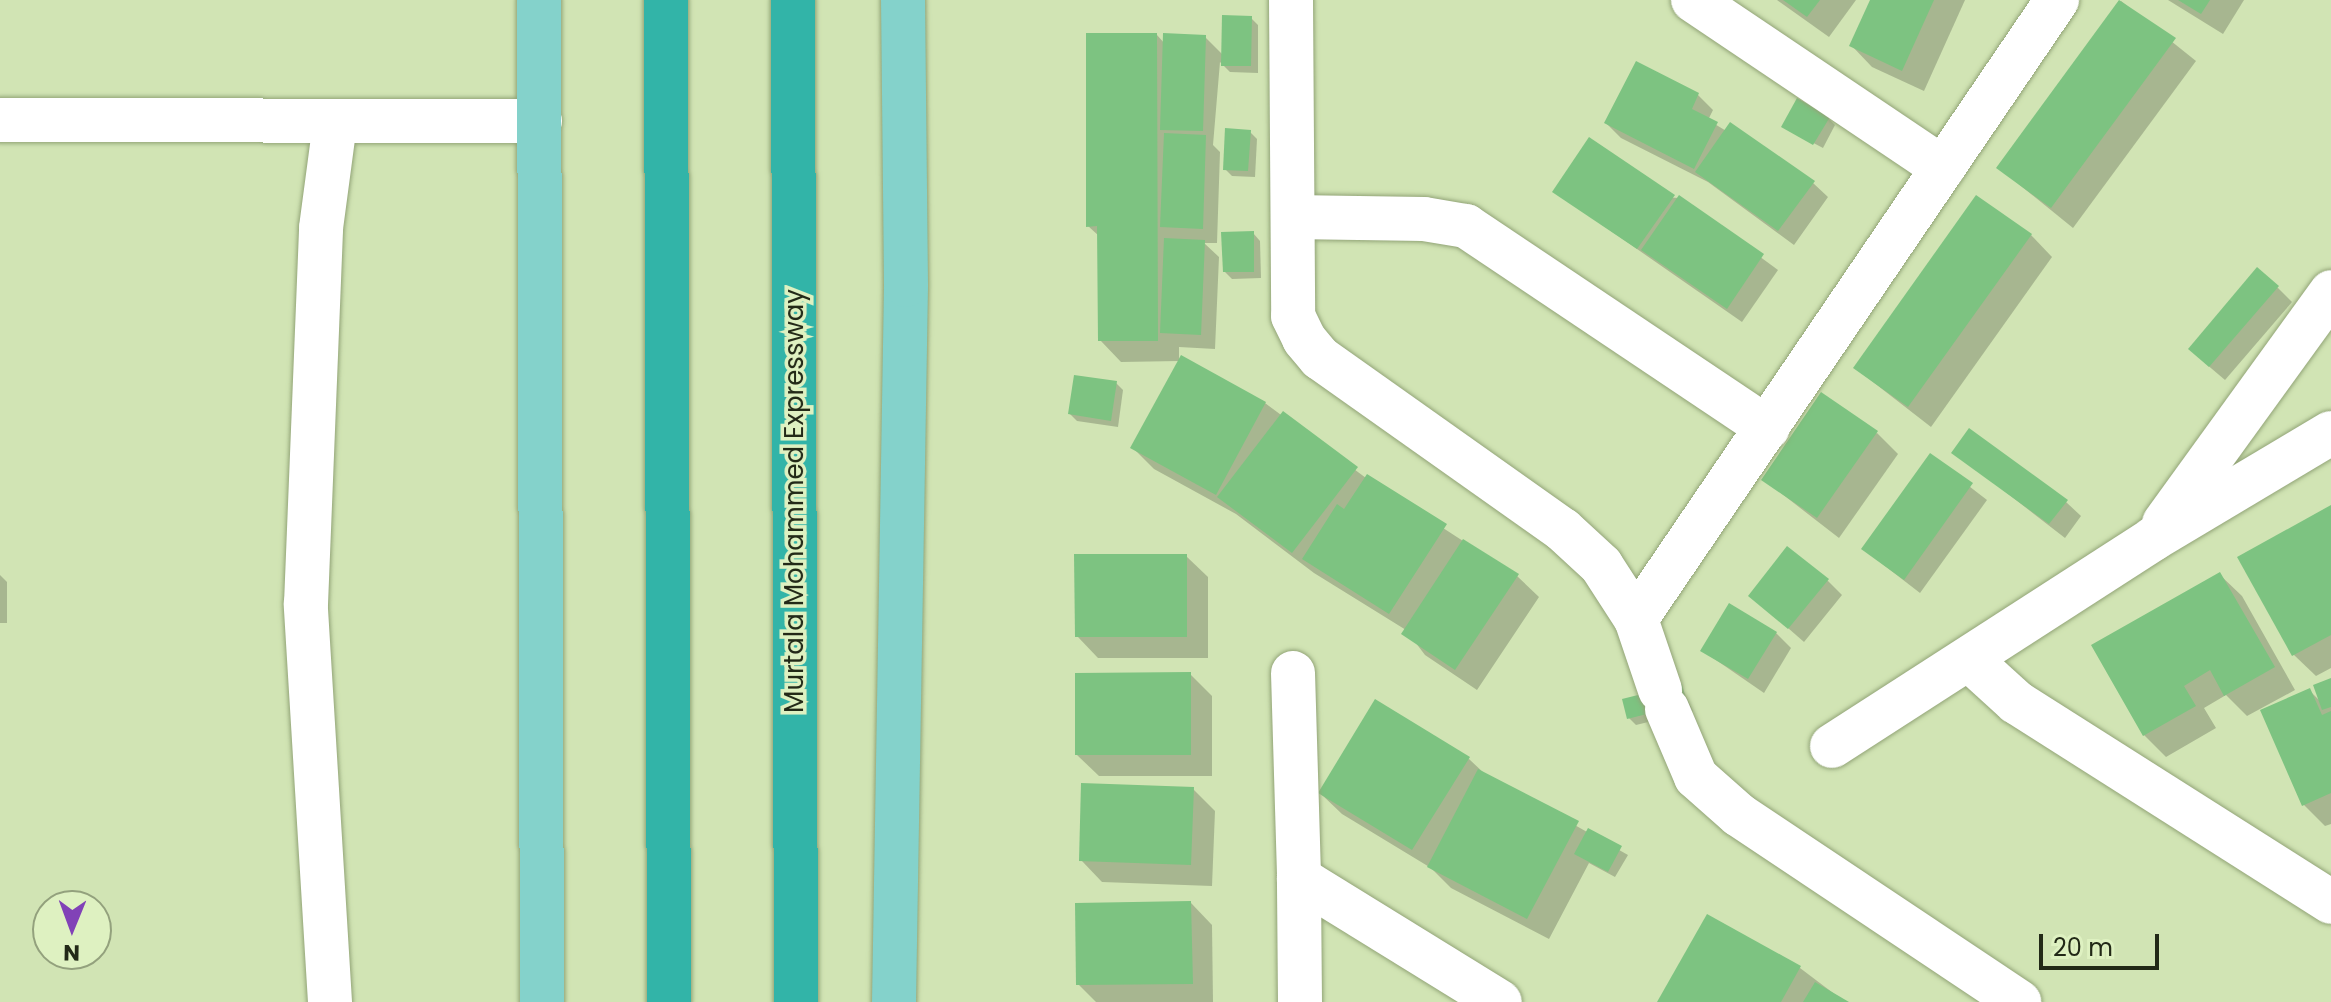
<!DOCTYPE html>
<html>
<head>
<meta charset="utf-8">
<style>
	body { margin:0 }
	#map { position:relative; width:2331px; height:1002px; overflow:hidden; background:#d1e4b4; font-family:Poppins,sans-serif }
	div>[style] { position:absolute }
	.shadow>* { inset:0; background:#0003 }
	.building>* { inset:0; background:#7dc381 }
	.roads { filter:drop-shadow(0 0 2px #92a477) drop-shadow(0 0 2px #92a477) }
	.minor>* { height:44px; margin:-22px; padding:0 22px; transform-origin:22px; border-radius:22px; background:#fff }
	.major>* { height:44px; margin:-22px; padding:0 22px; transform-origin:22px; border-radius:22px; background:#84d2cb }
	.highway>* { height:44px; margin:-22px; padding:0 22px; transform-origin:22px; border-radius:22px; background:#32b4a8 }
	span { translate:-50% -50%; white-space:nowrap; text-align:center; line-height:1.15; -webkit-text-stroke:7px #def1c1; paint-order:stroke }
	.street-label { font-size:26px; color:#222917 }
	.north { position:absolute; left:32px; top:890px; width:80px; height:80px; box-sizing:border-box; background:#def1c1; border:2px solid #93a17d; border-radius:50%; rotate:181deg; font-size:22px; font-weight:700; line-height:32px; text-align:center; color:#222917 }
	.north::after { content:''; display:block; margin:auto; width:28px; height:36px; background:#8142b7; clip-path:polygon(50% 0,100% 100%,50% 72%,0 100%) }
	.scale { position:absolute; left:2039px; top:934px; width:120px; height:36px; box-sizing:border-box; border:4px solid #222917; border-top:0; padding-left:10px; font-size:24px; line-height:28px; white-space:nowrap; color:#222917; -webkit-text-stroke:6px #def1c1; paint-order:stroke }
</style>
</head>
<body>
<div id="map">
	<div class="shadow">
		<div style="clip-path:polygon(1777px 0,1856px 0,1829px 37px)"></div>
		<div style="clip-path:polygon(1872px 0,1965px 0,1924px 91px,1872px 67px,1851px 45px)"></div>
		<div style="clip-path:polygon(2168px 0,2244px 0,2223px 34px)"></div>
		<div style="clip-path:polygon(2121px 1px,2196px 61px,2073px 228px,1999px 168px)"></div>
		<div style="clip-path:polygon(1251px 18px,1258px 25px,1258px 73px,1230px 72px,1220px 62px,1213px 145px,1220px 152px,1217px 243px,1204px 243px,1219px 257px,1215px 349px,1179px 347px,1179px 361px,1121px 362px,1100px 340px,1099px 236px,1088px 226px,1157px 35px,1165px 44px,1205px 37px,1223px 55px)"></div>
		<div style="clip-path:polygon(1637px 64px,1698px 95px,1713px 110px,1708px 120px,1813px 183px,1828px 197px,1794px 245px,1708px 182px,1621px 138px,1606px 123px)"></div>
		<div style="clip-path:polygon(1828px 118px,1835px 125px,1823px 148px,1783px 127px)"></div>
		<div style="clip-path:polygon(1250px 132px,1257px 139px,1255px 177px,1232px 176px,1225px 169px)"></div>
		<div style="clip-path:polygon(1555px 192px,1680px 198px,1778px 270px,1742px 322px)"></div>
		<div style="clip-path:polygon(1253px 233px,1260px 241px,1261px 278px,1232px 279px,1225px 272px)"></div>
		<div style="clip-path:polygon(2031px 235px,2052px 257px,1931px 427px,1855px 368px)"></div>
		<div style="clip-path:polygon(2277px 287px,2292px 302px,2225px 380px,2205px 363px)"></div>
		<div style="clip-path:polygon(1116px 383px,1123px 390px,1118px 427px,1077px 421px,1070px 414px)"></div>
		<div style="clip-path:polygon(1265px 403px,1366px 478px,1517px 576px,1539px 597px,1477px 690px,1425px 655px,1406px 630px,1314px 573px,1236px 514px,1154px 469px,1133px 448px)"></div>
		<div style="clip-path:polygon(1877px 433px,1898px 454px,1839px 538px,1764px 480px)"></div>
		<div style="clip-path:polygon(1954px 452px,2066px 502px,2081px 516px,2065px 538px)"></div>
		<div style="clip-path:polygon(1930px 456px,1987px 500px,1920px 593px,1863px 549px)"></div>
		<div style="clip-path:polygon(2331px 507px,2331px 668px,2316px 676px,2294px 655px)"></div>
		<div style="clip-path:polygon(1186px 556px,1208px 577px,1208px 658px,1098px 658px,1077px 636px)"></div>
		<div style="clip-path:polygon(0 575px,7px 582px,7px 623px,0 623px)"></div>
		<div style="clip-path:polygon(2220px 575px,2242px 596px,2295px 690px,2247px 716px,2226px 695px,2204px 708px,2216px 728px,2166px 757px,2144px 735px,2093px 646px)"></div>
		<div style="clip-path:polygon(1827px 580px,1842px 595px,1804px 642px,1750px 595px)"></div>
		<div style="clip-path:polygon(1776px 633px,1791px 648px,1764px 693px,1703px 651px)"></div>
		<div style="clip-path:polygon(1190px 674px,1212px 696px,1212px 776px,1099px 776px,1077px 755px)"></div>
		<div style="clip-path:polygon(2331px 680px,2331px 824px,2325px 826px,2304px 805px,2309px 690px,2322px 703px)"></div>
		<div style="clip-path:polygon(1681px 686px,1693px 711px,1636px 725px,1629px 718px)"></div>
		<div style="clip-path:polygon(1469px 759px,1486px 775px,1628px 855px,1615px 877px,1589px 863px,1549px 939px,1451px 888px,1431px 868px,1342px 814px,1320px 793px)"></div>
		<div style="clip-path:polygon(1193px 789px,1215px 811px,1212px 886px,1102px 882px,1081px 860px)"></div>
		<div style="clip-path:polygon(1191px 903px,1212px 925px,1213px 1002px,1096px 1002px,1078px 984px)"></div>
		<div style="clip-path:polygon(1800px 968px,1845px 1002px,1659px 1002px)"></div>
	</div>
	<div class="building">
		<div style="clip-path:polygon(1783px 0,1820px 0,1807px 17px)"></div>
		<div style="clip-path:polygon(1870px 0,1934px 0,1902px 71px,1849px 46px)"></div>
		<div style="clip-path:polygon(2119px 0,2176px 38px,2051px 208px,1996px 168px)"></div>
		<div style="clip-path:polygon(2178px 0,2210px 0,2201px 14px)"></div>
		<div style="clip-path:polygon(1222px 15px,1252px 16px,1251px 66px,1221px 66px)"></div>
		<div style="clip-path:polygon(1086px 33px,1157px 33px,1158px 341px,1098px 341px,1097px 226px,1086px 227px)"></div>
		<div style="clip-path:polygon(1163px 33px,1206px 35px,1203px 131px,1160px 130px)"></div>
		<div style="clip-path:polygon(1636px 61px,1699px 93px,1692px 109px,1718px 122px,1694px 169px,1604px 123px)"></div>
		<div style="clip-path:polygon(1797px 98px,1830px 117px,1813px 145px,1781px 127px)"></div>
		<div style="clip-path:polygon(1730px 122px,1815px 181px,1778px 231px,1695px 172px)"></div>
		<div style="clip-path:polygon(1225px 128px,1251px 130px,1248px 171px,1223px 170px)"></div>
		<div style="clip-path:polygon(1164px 133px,1206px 135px,1203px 229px,1160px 227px)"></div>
		<div style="clip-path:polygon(1589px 137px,1675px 195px,1637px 249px,1552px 192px)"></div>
		<div style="clip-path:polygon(1679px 195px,1764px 254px,1727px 309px,1641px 250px)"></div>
		<div style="clip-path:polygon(1976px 195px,2032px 234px,1908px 407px,1853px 368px)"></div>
		<div style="clip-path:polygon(1254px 231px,1254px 272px,1223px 272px,1221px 232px)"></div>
		<div style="clip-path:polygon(1164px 238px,1205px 240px,1201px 335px,1160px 333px)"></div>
		<div style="clip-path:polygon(2257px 267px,2279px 286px,2209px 367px,2188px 349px)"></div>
		<div style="clip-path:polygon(1181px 355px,1266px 402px,1216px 495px,1130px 448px)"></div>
		<div style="clip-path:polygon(1074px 375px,1117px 381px,1111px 421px,1068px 414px)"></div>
		<div style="clip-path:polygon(1821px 392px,1878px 431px,1817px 518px,1761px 480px)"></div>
		<div style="clip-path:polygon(1283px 411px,1358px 467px,1292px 553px,1217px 497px)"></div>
		<div style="clip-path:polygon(1969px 428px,2068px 500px,2049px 524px,1951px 453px)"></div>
		<div style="clip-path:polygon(1930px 453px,1973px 483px,1904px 580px,1861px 549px)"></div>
		<div style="clip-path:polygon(1367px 474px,1447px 524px,1389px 614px,1302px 559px,1337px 504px,1344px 509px)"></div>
		<div style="clip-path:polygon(2331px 505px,2331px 635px,2292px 656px,2237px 557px)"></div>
		<div style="clip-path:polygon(1463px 539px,1519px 574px,1455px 670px,1401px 634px)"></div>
		<div style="clip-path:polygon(1787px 546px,1829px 579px,1788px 629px,1748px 596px)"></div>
		<div style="clip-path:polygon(1074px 554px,1187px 554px,1187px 637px,1075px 637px)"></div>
		<div style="clip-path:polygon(2220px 572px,2275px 667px,2224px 696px,2210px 670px,2184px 686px,2196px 706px,2143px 736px,2091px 645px)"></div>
		<div style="clip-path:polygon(1729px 603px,1777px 632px,1748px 679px,1700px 651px)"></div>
		<div style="clip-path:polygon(1191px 672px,1191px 755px,1075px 755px,1075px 673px)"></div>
		<div style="clip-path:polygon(2331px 678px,2331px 707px,2322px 710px,2313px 685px)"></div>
		<div style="clip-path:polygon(1682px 684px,1687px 704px,1627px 719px,1622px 699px)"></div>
		<div style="clip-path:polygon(2310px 688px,2322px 715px,2331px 711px,2331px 793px,2302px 806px,2260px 710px)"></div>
		<div style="clip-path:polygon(1375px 699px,1470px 757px,1412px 850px,1318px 793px)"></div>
		<div style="clip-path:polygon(1478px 769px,1579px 821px,1527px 919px,1427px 867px)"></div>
		<div style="clip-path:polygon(1081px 783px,1194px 787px,1191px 865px,1079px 861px)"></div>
		<div style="clip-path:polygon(1588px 828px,1622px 846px,1608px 872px,1574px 854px)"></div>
		<div style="clip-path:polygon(1191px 901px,1193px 984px,1076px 985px,1075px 903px)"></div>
		<div style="clip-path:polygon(1707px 914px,1801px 966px,1781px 1002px,1657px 1002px)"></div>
		<div style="clip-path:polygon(1815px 982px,1849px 1002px,1803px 1002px)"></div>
	</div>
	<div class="roads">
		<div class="minor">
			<div style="left:1291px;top:0;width:316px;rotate:89.6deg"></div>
			<div style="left:1293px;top:316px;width:25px;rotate:64deg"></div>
			<div style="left:1304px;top:339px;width:25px;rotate:50deg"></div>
			<div style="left:1320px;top:358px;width:298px;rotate:35.3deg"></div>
			<div style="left:1563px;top:530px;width:52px;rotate:42.6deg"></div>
			<div style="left:1601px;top:565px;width:64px;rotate:57.1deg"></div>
			<div style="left:1636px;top:619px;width:75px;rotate:71.3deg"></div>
			<div style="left:1693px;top:0;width:301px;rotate:33.9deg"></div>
			<div style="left:0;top:120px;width:540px;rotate:0.11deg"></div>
			<div style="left:1293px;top:217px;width:131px;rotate:0.9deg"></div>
			<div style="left:1424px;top:219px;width:43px;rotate:9.5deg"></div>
			<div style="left:1466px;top:226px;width:363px;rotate:33.8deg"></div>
			<div style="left:2164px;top:523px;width:285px;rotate:-54.1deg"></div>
			<div style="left:1636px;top:619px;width:749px;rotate:-55.78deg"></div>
			<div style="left:1971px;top:661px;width:61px;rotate:42.3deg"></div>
			<div style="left:2016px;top:702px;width:373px;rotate:32.4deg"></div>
			<div style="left:1293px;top:673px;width:205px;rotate:88.3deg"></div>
			<div style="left:1667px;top:709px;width:74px;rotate:66.9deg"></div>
			<div style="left:1696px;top:777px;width:57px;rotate:41.5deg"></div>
			<div style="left:1739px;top:815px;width:337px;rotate:33.7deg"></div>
			<div style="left:1832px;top:746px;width:382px;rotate:-32.8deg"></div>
			<div style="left:2153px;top:539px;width:207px;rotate:-30.8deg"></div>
			<div style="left:330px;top:1002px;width:399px;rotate:-93.5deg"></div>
			<div style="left:306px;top:604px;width:376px;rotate:-87.7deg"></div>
			<div style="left:321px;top:228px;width:106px;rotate:-82.4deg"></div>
			<div style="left:1300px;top:1002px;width:124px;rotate:-90.5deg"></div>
			<div style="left:1299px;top:878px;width:236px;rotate:31.7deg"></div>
		</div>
		<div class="major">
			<div style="left:539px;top:0;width:1002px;rotate:89.83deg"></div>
			<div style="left:894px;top:1002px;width:717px;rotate:-89.04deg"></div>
			<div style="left:906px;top:285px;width:285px;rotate:-90.6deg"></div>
		</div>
		<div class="highway">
			<div style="left:666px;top:0;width:1002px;rotate:89.83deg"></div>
			<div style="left:793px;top:0;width:1002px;rotate:89.83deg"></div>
		</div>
	</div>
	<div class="street-label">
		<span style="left:795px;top:501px;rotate:-90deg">Murtala Mohammed Expressway</span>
	</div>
	<div class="north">N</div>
	<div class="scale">20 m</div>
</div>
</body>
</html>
